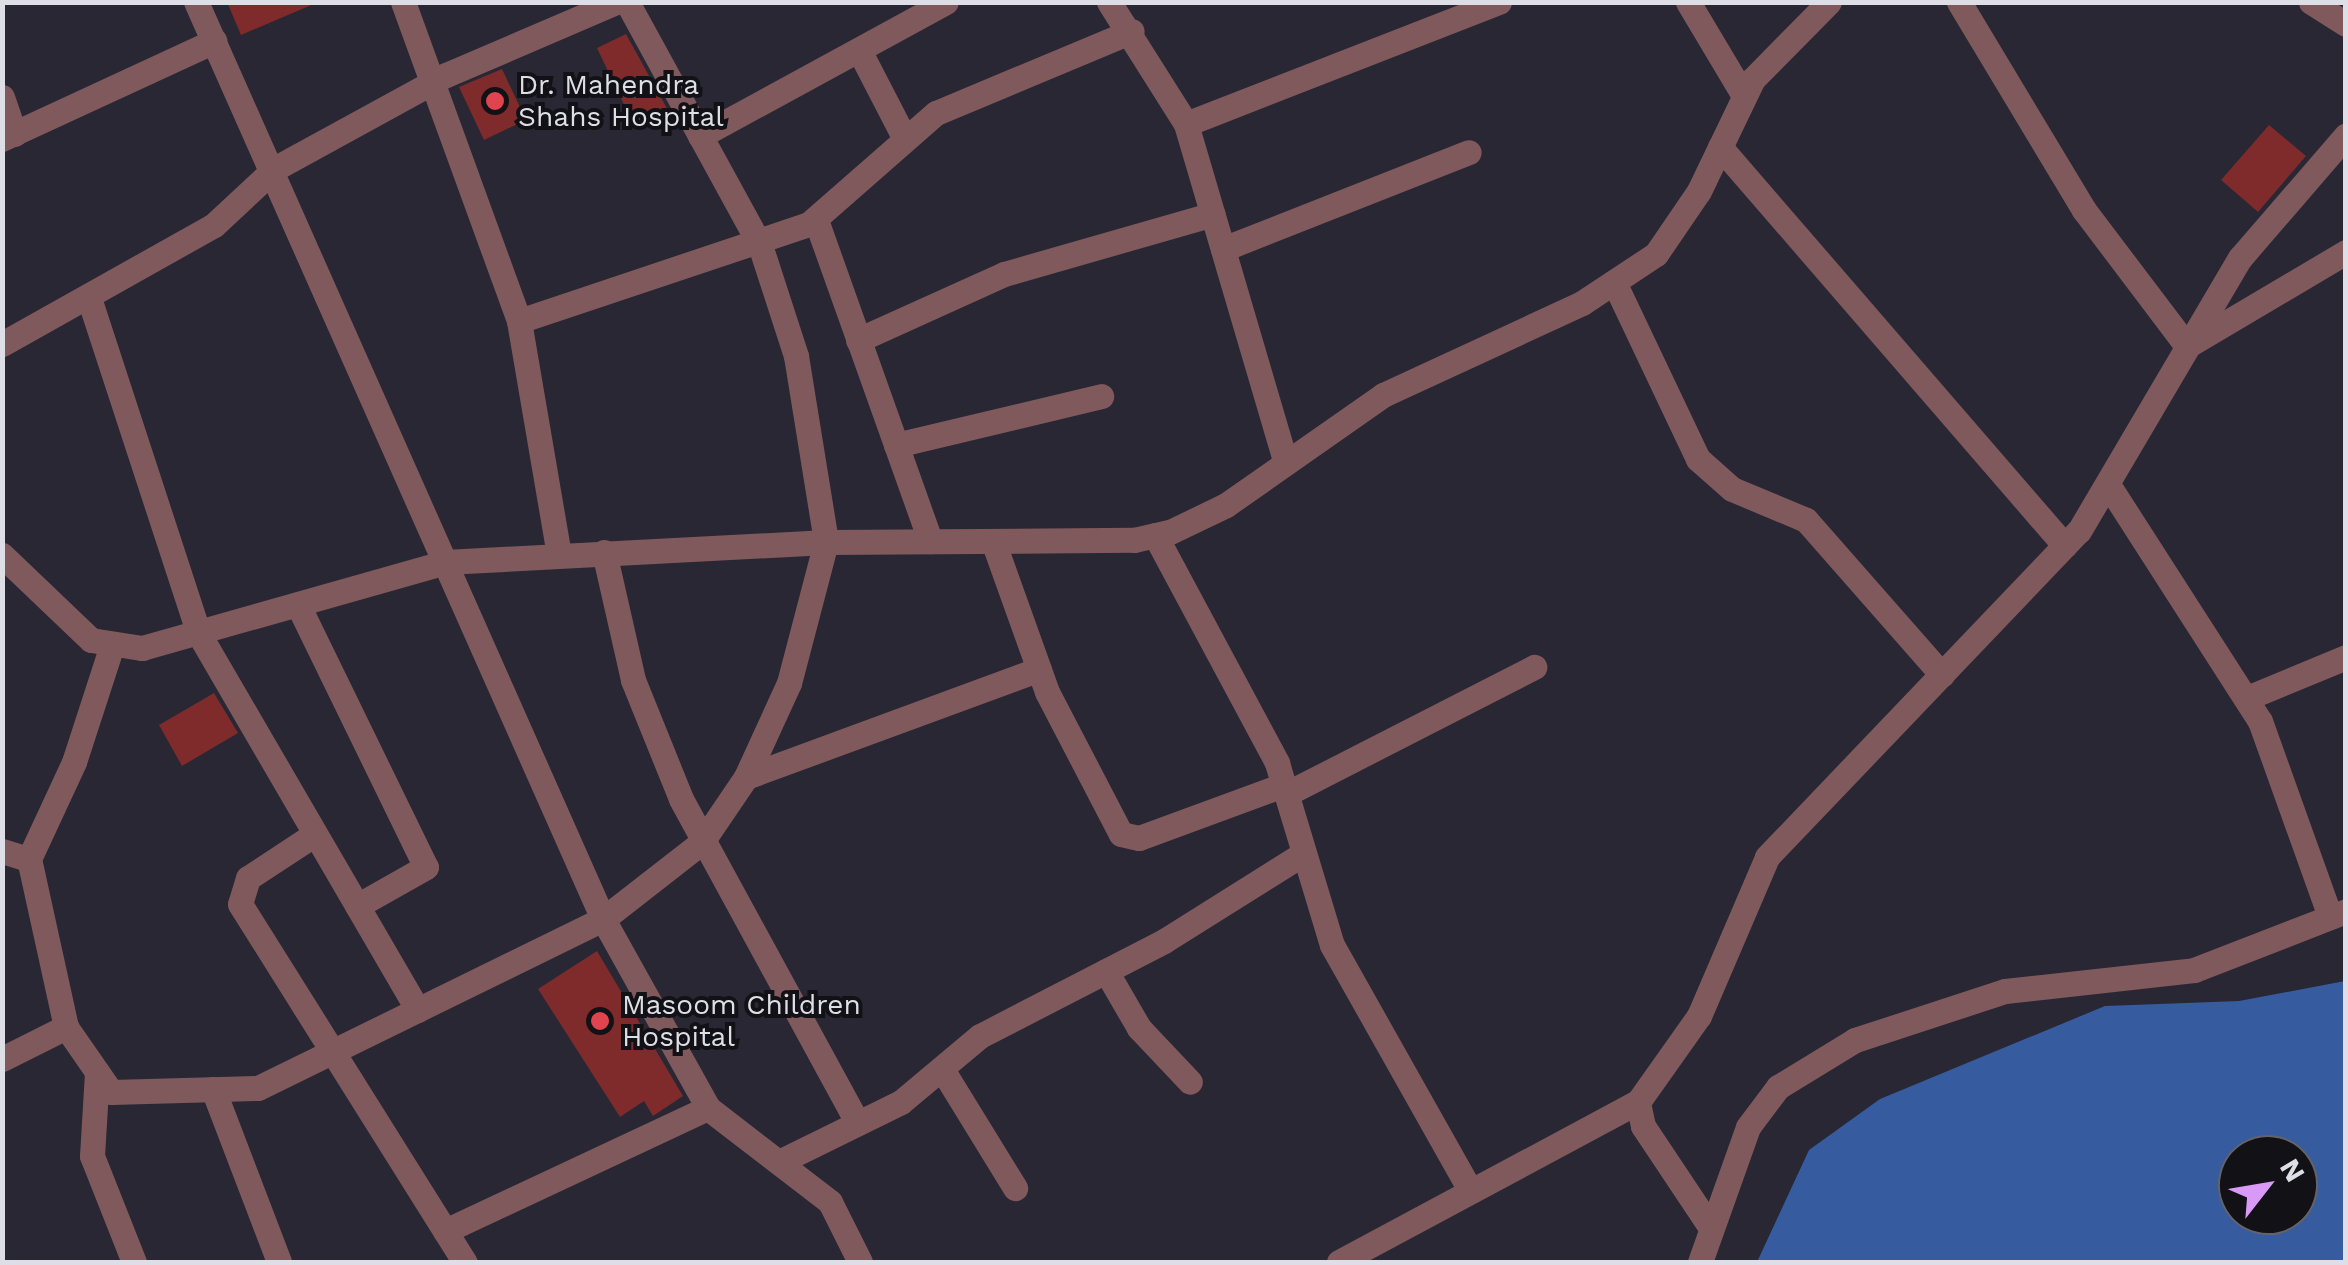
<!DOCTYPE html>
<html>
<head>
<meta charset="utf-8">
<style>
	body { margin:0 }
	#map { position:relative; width:2348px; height:1265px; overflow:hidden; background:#282733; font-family:"Work Sans",sans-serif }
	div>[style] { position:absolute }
	.water>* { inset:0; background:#365b9e }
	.building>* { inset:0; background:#7f2b2c }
	.minor>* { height:25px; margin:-12.5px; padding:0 12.5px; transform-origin:12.5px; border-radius:12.5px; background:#80595c }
	.dots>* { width:28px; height:28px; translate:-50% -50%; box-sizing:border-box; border:5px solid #111116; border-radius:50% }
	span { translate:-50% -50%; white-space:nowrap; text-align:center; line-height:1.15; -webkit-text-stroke:8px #111116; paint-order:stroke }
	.poi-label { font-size:28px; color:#dedee6 }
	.left { translate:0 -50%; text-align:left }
	.frame { position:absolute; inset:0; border:5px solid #dedee6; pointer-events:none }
	.north { position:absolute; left:2218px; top:1135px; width:100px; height:100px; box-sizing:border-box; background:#111116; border:2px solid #636369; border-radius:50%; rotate:59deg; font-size:28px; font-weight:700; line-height:40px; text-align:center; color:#dedee6 }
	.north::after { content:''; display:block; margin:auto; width:35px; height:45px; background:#d99af7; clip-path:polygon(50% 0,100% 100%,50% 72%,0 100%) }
</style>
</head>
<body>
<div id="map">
	<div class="water">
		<div style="clip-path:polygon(evenodd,2345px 981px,2345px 1262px,1757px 1262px,1809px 1150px,1880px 1099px,2105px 1006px,2239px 1001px,2345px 981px,2238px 1155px,2298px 1155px,2298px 1215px,2238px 1215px,2238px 1155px)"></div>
	</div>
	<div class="building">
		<div style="clip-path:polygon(227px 2px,316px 2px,316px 3px,241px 35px)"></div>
		<div style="clip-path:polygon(626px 34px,669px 112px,635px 128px,597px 48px)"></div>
		<div style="clip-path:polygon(502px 69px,526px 120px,484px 140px,459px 87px)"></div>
		<div style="clip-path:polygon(2269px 125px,2306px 156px,2258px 212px,2221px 180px)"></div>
		<div style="clip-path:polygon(214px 693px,238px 733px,182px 766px,159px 725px)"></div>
		<div style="clip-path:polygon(597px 951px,683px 1096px,653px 1116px,644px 1101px,620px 1117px,538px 989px)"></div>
	</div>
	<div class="minor">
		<div style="left:403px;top:2px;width:339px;rotate:70deg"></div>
		<div style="left:519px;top:321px;width:237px;rotate:80.3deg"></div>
		<div style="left:627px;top:2px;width:277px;rotate:61.3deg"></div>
		<div style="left:760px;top:245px;width:117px;rotate:72deg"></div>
		<div style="left:796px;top:356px;width:188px;rotate:80.8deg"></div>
		<div style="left:826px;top:542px;width:146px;rotate:104.7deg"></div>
		<div style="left:789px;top:683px;width:103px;rotate:114.6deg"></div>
		<div style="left:746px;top:777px;width:78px;rotate:124.1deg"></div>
		<div style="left:702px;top:842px;width:125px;rotate:142.1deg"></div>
		<div style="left:603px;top:919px;width:216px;rotate:60.9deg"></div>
		<div style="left:708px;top:1108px;width:154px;rotate:37.6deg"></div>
		<div style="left:830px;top:1202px;width:67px;rotate:63.4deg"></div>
		<div style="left:1109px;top:2px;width:144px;rotate:57.7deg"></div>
		<div style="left:1186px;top:124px;width:353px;rotate:73.6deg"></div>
		<div style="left:1688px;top:2px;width:109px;rotate:59.2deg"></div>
		<div style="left:1959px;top:2px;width:243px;rotate:59deg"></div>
		<div style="left:2084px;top:210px;width:171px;rotate:52.9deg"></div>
		<div style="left:2187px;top:346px;width:185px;rotate:-30.6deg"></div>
		<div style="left:2311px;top:2px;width:41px;rotate:32.2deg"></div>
		<div style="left:859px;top:50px;width:98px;rotate:62.7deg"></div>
		<div style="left:2px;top:97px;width:39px;rotate:71deg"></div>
		<div style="left:1186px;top:124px;width:336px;rotate:-21.3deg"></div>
		<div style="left:700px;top:136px;width:280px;rotate:-28.6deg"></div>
		<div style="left:2px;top:139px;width:234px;rotate:-24.8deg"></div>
		<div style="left:1720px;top:147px;width:527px;rotate:49.15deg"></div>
		<div style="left:816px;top:220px;width:341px;rotate:70.4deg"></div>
		<div style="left:1223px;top:249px;width:264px;rotate:-21.5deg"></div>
		<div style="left:1614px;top:282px;width:196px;rotate:64.6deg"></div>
		<div style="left:1698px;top:459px;width:45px;rotate:41.4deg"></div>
		<div style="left:1732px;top:489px;width:80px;rotate:22.7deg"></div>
		<div style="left:1806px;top:520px;width:206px;rotate:48.7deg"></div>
		<div style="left:89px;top:298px;width:354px;rotate:71.9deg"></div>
		<div style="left:199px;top:634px;width:435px;rotate:59.8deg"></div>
		<div style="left:519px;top:321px;width:306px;rotate:-18.5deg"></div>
		<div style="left:809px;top:224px;width:169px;rotate:-41.2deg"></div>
		<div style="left:936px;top:113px;width:212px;rotate:-22.7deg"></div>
		<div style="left:858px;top:340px;width:160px;rotate:-24.3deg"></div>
		<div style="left:1004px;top:274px;width:217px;rotate:-16deg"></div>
		<div style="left:2px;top:344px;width:243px;rotate:-29.3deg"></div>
		<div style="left:214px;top:225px;width:82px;rotate:-43deg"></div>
		<div style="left:274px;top:169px;width:196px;rotate:-28.7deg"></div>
		<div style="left:446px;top:75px;width:185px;rotate:-23.2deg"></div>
		<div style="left:896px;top:445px;width:211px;rotate:-13.4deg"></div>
		<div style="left:2109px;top:486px;width:279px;rotate:57.3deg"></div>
		<div style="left:2260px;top:721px;width:208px;rotate:70.3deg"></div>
		<div style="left:1155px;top:535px;width:259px;rotate:61.8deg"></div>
		<div style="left:1277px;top:763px;width:190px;rotate:73.2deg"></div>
		<div style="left:1332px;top:945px;width:279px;rotate:60.6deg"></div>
		<div style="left:993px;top:541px;width:160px;rotate:70.3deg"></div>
		<div style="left:1047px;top:692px;width:160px;rotate:62.5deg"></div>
		<div style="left:1121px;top:834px;width:18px;rotate:13deg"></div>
		<div style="left:1139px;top:838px;width:153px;rotate:-20.2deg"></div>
		<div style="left:604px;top:552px;width:131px;rotate:77.2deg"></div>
		<div style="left:633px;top:680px;width:128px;rotate:68deg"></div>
		<div style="left:681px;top:799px;width:369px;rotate:61.4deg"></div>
		<div style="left:2px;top:555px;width:123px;rotate:43.7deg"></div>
		<div style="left:91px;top:640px;width:52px;rotate:8.9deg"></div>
		<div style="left:142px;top:648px;width:315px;rotate:-15.8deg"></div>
		<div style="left:445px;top:562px;width:382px;rotate:-3deg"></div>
		<div style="left:826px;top:542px;width:308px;rotate:-0.4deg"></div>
		<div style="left:1134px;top:540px;width:37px;rotate:-13deg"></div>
		<div style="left:1170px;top:532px;width:62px;rotate:-25.7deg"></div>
		<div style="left:1226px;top:505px;width:192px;rotate:-35deg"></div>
		<div style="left:1383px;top:395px;width:219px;rotate:-24.8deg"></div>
		<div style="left:1582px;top:303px;width:89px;rotate:-33.5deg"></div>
		<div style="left:1656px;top:254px;width:76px;rotate:-55.7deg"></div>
		<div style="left:1699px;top:191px;width:124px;rotate:-64.3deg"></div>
		<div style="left:1753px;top:79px;width:108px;rotate:-45.4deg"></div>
		<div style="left:300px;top:609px;width:287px;rotate:64deg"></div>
		<div style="left:426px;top:867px;width:79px;rotate:150.5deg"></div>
		<div style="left:2247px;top:698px;width:107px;rotate:-22.5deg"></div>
		<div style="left:746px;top:777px;width:312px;rotate:-20.2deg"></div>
		<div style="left:1286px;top:794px;width:279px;rotate:-27.1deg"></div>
		<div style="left:315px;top:834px;width:80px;rotate:146.7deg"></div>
		<div style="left:248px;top:878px;width:27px;rotate:107deg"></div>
		<div style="left:240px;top:904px;width:423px;rotate:57.9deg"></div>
		<div style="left:2px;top:851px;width:28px;rotate:17deg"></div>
		<div style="left:1106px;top:971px;width:66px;rotate:59.9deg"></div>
		<div style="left:1139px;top:1028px;width:74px;rotate:46.6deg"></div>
		<div style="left:66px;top:1027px;width:172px;rotate:-102.4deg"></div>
		<div style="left:29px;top:859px;width:107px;rotate:-65.1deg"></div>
		<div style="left:74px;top:762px;width:123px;rotate:-72deg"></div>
		<div style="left:2px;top:1059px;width:72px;rotate:-26.6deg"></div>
		<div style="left:66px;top:1027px;width:79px;rotate:55.3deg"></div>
		<div style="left:111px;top:1092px;width:147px;rotate:-1.6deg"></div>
		<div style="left:258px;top:1088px;width:384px;rotate:-26.1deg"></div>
		<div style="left:603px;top:919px;width:1003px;rotate:-113.93deg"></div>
		<div style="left:97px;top:1072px;width:84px;rotate:93.4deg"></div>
		<div style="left:92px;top:1156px;width:114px;rotate:68.4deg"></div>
		<div style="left:945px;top:1074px;width:134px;rotate:58.4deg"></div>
		<div style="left:213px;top:1089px;width:185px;rotate:69.1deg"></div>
		<div style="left:779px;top:1162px;width:136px;rotate:-26.2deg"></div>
		<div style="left:901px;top:1102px;width:103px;rotate:-39.9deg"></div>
		<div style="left:980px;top:1036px;width:207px;rotate:-27.3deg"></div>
		<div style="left:1164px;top:941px;width:162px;rotate:-32.1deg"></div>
		<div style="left:1709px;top:1225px;width:119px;rotate:-123.7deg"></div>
		<div style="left:1643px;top:1126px;width:25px;rotate:-102deg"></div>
		<div style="left:1638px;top:1102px;width:105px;rotate:-54.7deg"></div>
		<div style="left:1699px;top:1016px;width:173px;rotate:-66.8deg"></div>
		<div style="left:1767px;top:857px;width:451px;rotate:-46.3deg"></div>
		<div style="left:2079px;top:531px;width:317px;rotate:-59.5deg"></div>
		<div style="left:2240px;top:258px;width:162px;rotate:-49.2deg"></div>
		<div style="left:445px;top:1231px;width:290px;rotate:-25.1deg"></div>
		<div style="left:1339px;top:1262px;width:339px;rotate:-28.2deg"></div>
		<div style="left:1700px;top:1262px;width:143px;rotate:-70.4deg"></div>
		<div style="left:1748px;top:1127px;width:50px;rotate:-53.1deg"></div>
		<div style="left:1778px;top:1087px;width:90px;rotate:-31.4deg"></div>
		<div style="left:1855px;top:1040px;width:158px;rotate:-18.1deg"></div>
		<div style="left:2005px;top:991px;width:190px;rotate:-6.3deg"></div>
		<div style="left:2194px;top:970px;width:163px;rotate:-21.2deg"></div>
	</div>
	<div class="dots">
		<div style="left:495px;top:101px;background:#e0444e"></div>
		<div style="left:600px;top:1021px;background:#e0444e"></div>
	</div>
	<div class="poi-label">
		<span class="left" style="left:518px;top:101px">Dr. Mahendra<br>Shahs Hospital</span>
		<span class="left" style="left:622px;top:1021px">Masoom Children<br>Hospital</span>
	</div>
	<div class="frame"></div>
	<div class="north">N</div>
</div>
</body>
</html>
